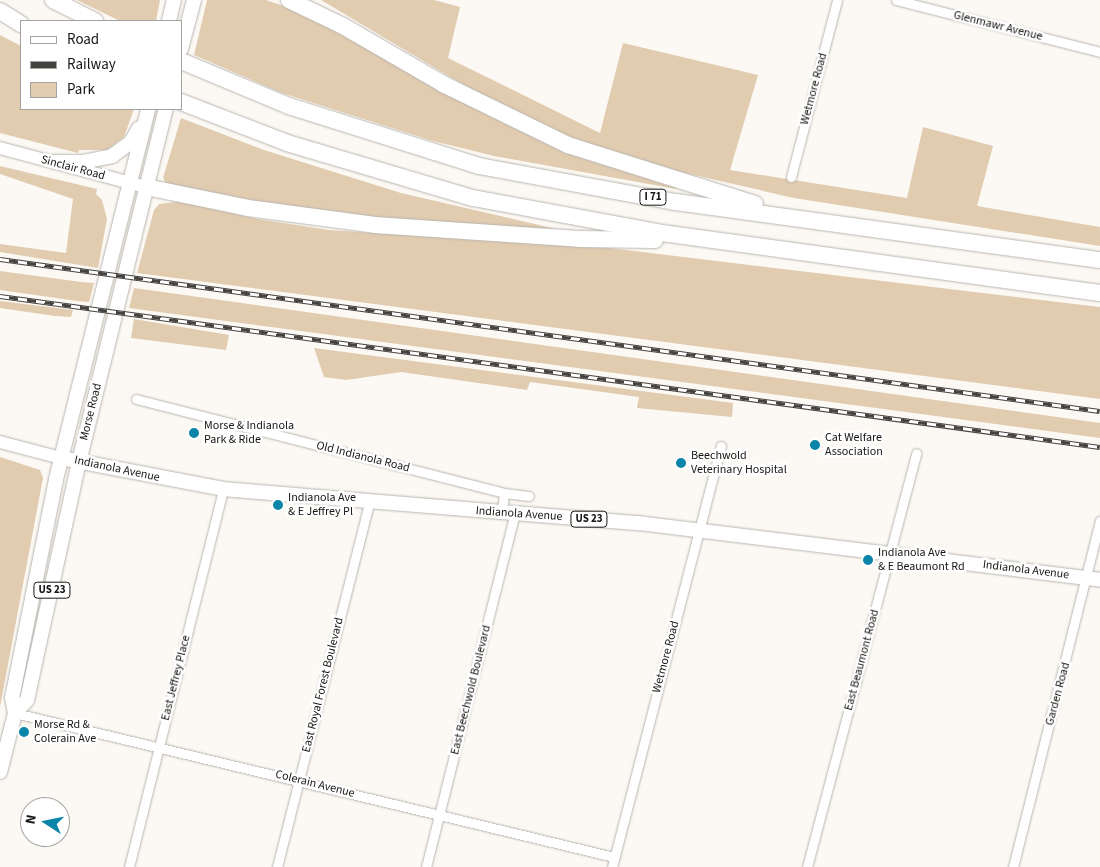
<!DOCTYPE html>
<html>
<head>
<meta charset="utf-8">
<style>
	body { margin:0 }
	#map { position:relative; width:1100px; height:867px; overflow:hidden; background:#fcf8f3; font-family:"Source Sans 3",sans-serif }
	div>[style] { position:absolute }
	.green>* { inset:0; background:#e1ccb0 }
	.roads { filter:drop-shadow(0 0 1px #b9b5b0) drop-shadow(0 0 1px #b9b5b0) }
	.minor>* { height:9px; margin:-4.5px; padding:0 4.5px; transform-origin:4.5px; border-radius:4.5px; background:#fff }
	.secondary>* { height:12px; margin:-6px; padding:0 6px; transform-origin:6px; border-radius:6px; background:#fff }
	.primary>* { height:14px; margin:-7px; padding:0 7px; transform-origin:7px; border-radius:7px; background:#fff }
	.motorway>* { height:16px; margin:-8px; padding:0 8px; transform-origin:8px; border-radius:8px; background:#fff }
	.rail>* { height:5px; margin-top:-2.5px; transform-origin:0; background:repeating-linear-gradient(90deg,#fff 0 9px,#454340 0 18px); box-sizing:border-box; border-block:1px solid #454340 }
	.dots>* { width:14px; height:14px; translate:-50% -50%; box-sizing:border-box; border:2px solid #fff; border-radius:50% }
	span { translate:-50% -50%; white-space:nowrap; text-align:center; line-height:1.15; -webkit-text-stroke:5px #fff; paint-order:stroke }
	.shield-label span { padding:1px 4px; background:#fff; border:1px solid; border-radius:4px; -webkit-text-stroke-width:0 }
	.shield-label { font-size:11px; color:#171614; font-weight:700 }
	.street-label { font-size:12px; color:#171614 }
	.poi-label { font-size:12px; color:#171614 }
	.left { translate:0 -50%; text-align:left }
	.legend { position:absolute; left:20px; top:20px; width:162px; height:90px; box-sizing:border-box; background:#fff; border:1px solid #a2a2a1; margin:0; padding:6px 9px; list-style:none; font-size:15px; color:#171614 }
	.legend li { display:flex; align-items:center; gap:10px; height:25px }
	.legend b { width:25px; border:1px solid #a2a2a1 }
	.north { position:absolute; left:20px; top:797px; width:50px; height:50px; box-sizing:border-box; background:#fff; border:1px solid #a2a2a1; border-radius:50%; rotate:281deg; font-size:14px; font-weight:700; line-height:20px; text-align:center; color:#171614 }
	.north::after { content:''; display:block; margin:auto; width:18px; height:22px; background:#0a85a9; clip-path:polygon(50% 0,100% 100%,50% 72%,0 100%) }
</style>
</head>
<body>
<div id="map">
	<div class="green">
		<div style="clip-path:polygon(77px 0,160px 0,156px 21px,120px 21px)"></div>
		<div style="clip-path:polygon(207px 0,266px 0,298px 11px,509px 126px,589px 159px,676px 186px,676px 189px,494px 156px,433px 141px,282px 93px,194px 55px)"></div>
		<div style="clip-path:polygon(321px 0,434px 0,460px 7px,448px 58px,600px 133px,623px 43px,758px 75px,730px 170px,907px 198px,923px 127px,993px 146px,977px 206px,1100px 227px,1100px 246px,794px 198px,637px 162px,558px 134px,484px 97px)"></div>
		<div style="clip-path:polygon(0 35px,21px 46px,21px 109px,134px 109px,124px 137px,107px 150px,79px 150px,78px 153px,0 133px)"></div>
		<div style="clip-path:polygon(181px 118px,264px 150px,401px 193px,552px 228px,552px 232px,297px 211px,167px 185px,163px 178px)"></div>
		<div style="clip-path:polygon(0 166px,97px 189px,96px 194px,102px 200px,107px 219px,98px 268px,0 252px,0 244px,66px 253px,73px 199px,0 174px)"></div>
		<div style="clip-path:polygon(176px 199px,257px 219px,329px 230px,609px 248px,1100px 307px,1100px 399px,137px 273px,154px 210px,159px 204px,176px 202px)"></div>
		<div style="clip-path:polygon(0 271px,81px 282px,94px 283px,89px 302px,77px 301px,0 290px)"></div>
		<div style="clip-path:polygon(134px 288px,1100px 423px,1100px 438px,129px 308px)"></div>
		<div style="clip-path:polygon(0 301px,73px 310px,71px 317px,55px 316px,0 308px)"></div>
		<div style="clip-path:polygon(134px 319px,229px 335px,226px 350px,131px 338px)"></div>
		<div style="clip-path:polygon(314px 348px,733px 403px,732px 417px,637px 408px,639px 397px,530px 382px,527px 390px,401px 372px,346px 380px,324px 377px)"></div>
		<div style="clip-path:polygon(0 457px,40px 470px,43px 478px,0 707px)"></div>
	</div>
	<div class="roads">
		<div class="minor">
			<div style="left:896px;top:0;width:211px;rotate:14.3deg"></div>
			<div style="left:791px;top:177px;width:183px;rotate:-75.4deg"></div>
			<div style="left:136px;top:399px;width:380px;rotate:14.3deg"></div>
			<div style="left:504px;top:493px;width:19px;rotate:96deg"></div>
			<div style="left:504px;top:493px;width:25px;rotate:7deg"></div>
			<div style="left:15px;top:713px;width:616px;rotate:13.52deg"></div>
			<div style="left:129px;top:867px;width:390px;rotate:-76deg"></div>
			<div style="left:277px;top:867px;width:374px;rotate:-75.8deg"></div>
			<div style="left:426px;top:867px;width:365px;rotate:-75.9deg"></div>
			<div style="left:612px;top:867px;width:435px;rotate:-75.5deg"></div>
			<div style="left:807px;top:867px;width:428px;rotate:-75.2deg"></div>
			<div style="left:1013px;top:867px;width:357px;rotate:-75.9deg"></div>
		</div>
		<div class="secondary">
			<div style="left:0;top:148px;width:151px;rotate:15deg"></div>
			<div style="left:0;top:442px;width:63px;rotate:14.7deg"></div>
		</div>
		<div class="primary">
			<div style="left:169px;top:21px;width:22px;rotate:-77deg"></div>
			<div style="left:181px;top:49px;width:51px;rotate:-75.1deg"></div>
			<div style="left:55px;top:162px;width:27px"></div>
			<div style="left:82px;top:162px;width:31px;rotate:-11deg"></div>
			<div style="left:112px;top:156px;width:24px;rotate:-36deg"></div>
			<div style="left:131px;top:142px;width:16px;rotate:-60deg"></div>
			<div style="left:61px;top:458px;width:165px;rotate:10.8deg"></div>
			<div style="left:223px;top:489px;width:416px;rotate:4.7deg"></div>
			<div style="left:638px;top:523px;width:466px;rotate:7deg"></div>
			<div style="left:15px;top:713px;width:18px;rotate:-47deg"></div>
			<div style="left:27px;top:700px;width:244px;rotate:-77.7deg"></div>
			<div style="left:79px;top:462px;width:364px;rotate:-76.2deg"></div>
			<div style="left:0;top:772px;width:61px;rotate:-75.7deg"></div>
			<div style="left:15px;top:713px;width:15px;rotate:-101deg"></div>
			<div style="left:12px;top:698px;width:223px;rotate:-78.6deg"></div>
			<div style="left:56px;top:479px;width:381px;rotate:-76deg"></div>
		</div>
		<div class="motorway">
			<div style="left:53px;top:0;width:47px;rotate:26.6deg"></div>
			<div style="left:289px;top:0;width:60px;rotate:25.7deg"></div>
			<div style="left:343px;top:26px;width:116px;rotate:30.1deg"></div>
			<div style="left:443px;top:84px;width:139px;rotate:26deg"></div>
			<div style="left:568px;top:145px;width:196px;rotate:17.5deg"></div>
			<div style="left:0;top:11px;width:25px;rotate:32deg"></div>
			<div style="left:181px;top:61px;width:117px;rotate:22.6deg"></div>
			<div style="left:289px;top:106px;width:199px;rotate:17.5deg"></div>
			<div style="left:479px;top:166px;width:200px;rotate:10.4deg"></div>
			<div style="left:676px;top:202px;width:428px;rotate:7.8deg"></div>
			<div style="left:181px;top:102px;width:114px;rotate:21.1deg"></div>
			<div style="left:287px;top:143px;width:194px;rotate:16.5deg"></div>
			<div style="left:473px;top:198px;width:192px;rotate:10.5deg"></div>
			<div style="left:662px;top:233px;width:442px;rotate:7.8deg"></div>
			<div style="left:146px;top:187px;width:104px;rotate:11.6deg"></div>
			<div style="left:248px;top:208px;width:128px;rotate:7.6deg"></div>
			<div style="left:375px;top:225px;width:204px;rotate:3.9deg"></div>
			<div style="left:579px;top:239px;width:76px;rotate:0.8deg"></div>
		</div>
	</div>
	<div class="rail">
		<div style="left:0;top:259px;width:1110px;rotate:7.87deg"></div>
		<div style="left:0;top:296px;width:1110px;rotate:7.82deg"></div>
	</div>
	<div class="dots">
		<div style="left:194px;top:433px;background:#0a85a9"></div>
		<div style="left:815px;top:445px;background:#0a85a9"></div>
		<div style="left:681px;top:463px;background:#0a85a9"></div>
		<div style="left:278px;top:505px;background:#0a85a9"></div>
		<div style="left:868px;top:560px;background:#0a85a9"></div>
		<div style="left:24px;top:732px;background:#0a85a9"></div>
	</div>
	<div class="shield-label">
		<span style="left:653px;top:197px">I 71</span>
		<span style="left:589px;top:519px">US 23</span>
		<span style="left:52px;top:590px">US 23</span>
	</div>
	<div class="street-label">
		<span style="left:998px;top:26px;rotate:14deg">Glenmawr Avenue</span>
		<span style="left:814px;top:89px;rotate:-75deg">Wetmore Road</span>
		<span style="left:73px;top:168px;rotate:15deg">Sinclair Road</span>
		<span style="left:91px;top:412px;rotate:-76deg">Morse Road</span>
		<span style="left:363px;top:457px;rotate:14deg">Old Indianola Road</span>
		<span style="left:117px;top:469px;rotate:12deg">Indianola Avenue</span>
		<span style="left:519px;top:514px;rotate:4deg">Indianola Avenue</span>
		<span style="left:1026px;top:570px;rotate:7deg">Indianola Avenue</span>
		<span style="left:666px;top:657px;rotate:-75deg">Wetmore Road</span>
		<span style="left:862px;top:660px;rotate:-75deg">East Beaumont Road</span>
		<span style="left:176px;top:678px;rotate:-76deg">East Jeffrey Place</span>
		<span style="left:323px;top:685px;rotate:-76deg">East Royal Forest Boulevard</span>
		<span style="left:471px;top:690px;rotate:-76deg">East Beechwold Boulevard</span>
		<span style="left:1058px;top:694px;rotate:-75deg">Garden Road</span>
		<span style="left:315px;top:784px;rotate:14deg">Colerain Avenue</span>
	</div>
	<div class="poi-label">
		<span class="left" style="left:204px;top:433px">Morse &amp; Indianola<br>Park &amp; Ride</span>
		<span class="left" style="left:825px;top:445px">Cat Welfare<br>Association</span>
		<span class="left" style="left:691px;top:463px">Beechwold<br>Veterinary Hospital</span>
		<span class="left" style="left:288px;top:505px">Indianola Ave<br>&amp; E Jeffrey Pl</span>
		<span class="left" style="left:878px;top:560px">Indianola Ave<br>&amp; E Beaumont Rd</span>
		<span class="left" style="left:34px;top:732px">Morse Rd &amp;<br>Colerain Ave</span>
	</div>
	<ul class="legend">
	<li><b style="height:6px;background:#fff"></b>Road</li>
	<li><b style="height:6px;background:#454340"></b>Railway</li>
	<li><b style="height:14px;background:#e1ccb0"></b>Park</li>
	</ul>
	<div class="north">N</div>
</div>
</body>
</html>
